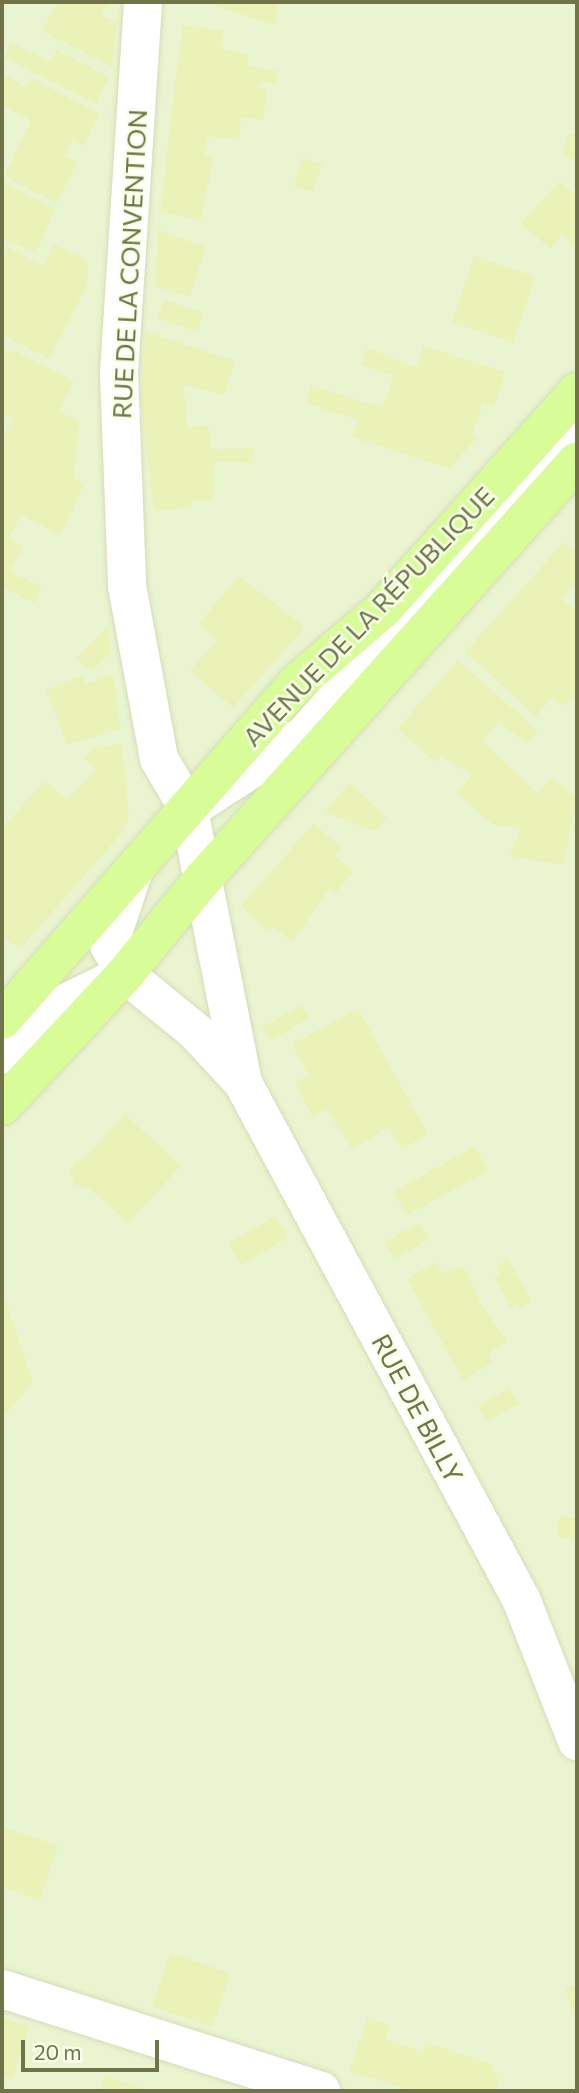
<!DOCTYPE html>
<html>
<head>
<meta charset="utf-8">
<style>
	body { margin:0 }
	#map { position:relative; width:579px; height:2093px; overflow:hidden; background:#f3fce1; font-family:Commissioner,sans-serif }
	div>[style] { position:absolute }
	.residential>* { inset:0; background:#eaf4d0 }
	.building>* { inset:0; background:#eaf2b8 }
	.roads { filter:drop-shadow(0 0 2px #d5dcb8) drop-shadow(0 0 2px #d5dcb8) }
	.minor>* { height:38px; margin:-19px; padding:0 19px; transform-origin:19px; border-radius:19px; background:#fff }
	.major>* { height:38px; margin:-19px; padding:0 19px; transform-origin:19px; border-radius:19px; background:#d8fc98 }
	span { translate:-50% -50%; white-space:nowrap; text-align:center; line-height:1.15; -webkit-text-stroke:5px #f7ffe8; paint-order:stroke }
	.street-label { font-size:26px; color:#707448 }
	.frame { position:absolute; inset:0; border:4px solid #707448; pointer-events:none }
	.scale { position:absolute; left:21px; top:2040px; width:138px; height:32px; box-sizing:border-box; border:4px solid #707448; border-top:0; padding-left:9px; font-size:21px; line-height:24px; white-space:nowrap; color:#707448; -webkit-text-stroke:5px #f7ffe8; paint-order:stroke }
</style>
</head>
<body>
<div id="map">
	<div class="residential">
		<div style="clip-path:polygon(2px 2px,577px 2px,577px 2091px,2px 2091px)"></div>
	</div>
	<div class="building">
		<div style="clip-path:polygon(57px 2px,108px 2px,101px 15px,117px 22px,112px 67px,42px 31px)"></div>
		<div style="clip-path:polygon(204px 2px,278px 4px,275px 25px)"></div>
		<div style="clip-path:polygon(182px 25px,224px 31px,221px 49px,249px 54px,247px 66px,278px 71px,276px 83px,260px 81px,259px 89px,267px 90px,263px 120px,241px 117px,239px 140px,207px 136px,205px 155px,213px 158px,201px 220px,160px 212px)"></div>
		<div style="clip-path:polygon(11px 42px,50px 62px,57px 50px,109px 77px,96px 104px,4px 57px)"></div>
		<div style="clip-path:polygon(3px 74px,26px 87px,31px 78px,99px 113px,84px 146px,72px 140px,64px 156px,77px 162px,57px 202px,4px 176px,31px 120px,2px 106px)"></div>
		<div style="clip-path:polygon(568px 133px,577px 134px,577px 161px,563px 155px)"></div>
		<div style="clip-path:polygon(302px 158px,322px 164px,313px 192px,294px 186px)"></div>
		<div style="clip-path:polygon(560px 181px,574px 194px,577px 190px,577px 248px,562px 234px,550px 249px,521px 223px)"></div>
		<div style="clip-path:polygon(4px 183px,55px 209px,36px 253px,2px 238px)"></div>
		<div style="clip-path:polygon(158px 230px,205px 247px,190px 297px,155px 286px)"></div>
		<div style="clip-path:polygon(54px 244px,89px 262px,86px 287px,49px 359px,2px 334px,2px 258px,7px 247px,44px 266px)"></div>
		<div style="clip-path:polygon(474px 256px,535px 277px,513px 343px,452px 322px)"></div>
		<div style="clip-path:polygon(164px 300px,204px 313px,197px 331px,157px 318px)"></div>
		<div style="clip-path:polygon(146px 332px,235px 361px,224px 395px,183px 384px,188px 428px,208px 425px,212px 449px,255px 448px,250px 463px,214px 461px,214px 499px,190px 501px,191px 507px,154px 511px,141px 400px)"></div>
		<div style="clip-path:polygon(423px 346px,505px 372px,494px 407px,483px 404px,472px 436px,477px 438px,449px 468px,352px 437px,358px 420px,306px 403px,310px 385px,383px 408px,393px 375px,361px 365px,367px 348px,417px 368px)"></div>
		<div style="clip-path:polygon(2px 349px,11px 354px,13px 350px,74px 381px,59px 411px,79px 422px,74px 479px,84px 484px,60px 535px,21px 515px,8px 539px,23px 546px,10px 572px,42px 587px,35px 603px,2px 587px,2px 441px,13px 419px,2px 414px)"></div>
		<div style="clip-path:polygon(564px 542px,577px 553px,577px 582px,562px 599px,577px 612px,577px 697px,562px 706px,552px 698px,536px 716px,465px 652px)"></div>
		<div style="clip-path:polygon(239px 576px,305px 627px,233px 708px,190px 670px,217px 641px,199px 623px)"></div>
		<div style="clip-path:polygon(108px 626px,111px 652px,92px 671px,76px 658px)"></div>
		<div style="clip-path:polygon(458px 660px,538px 731px,527px 744px,499px 721px,482px 741px,538px 794px,552px 778px,577px 797px,563px 865px,510px 856px,520px 829px,492px 824px,457px 793px,472px 775px,441px 756px,435px 762px,397px 729px)"></div>
		<div style="clip-path:polygon(114px 674px,120px 729px,67px 745px,46px 690px,82px 676px,85px 684px)"></div>
		<div style="clip-path:polygon(122px 744px,129px 815px,125px 829px,21px 948px,2px 938px,2px 829px,45px 780px,67px 800px,96px 770px,84px 758px,93px 748px)"></div>
		<div style="clip-path:polygon(349px 783px,387px 817px,375px 831px,324px 812px)"></div>
		<div style="clip-path:polygon(314px 823px,341px 848px,334px 855px,354px 872px,336px 892px,330px 887px,292px 942px,273px 926px,267px 931px,241px 906px)"></div>
		<div style="clip-path:polygon(302px 1005px,309px 1018px,270px 1041px,262px 1027px)"></div>
		<div style="clip-path:polygon(358px 1009px,428px 1134px,402px 1149px,389px 1127px,352px 1149px,326px 1109px,313px 1117px,295px 1084px,309px 1075px,292px 1044px)"></div>
		<div style="clip-path:polygon(125px 1114px,181px 1166px,128px 1223px,90px 1189px,75px 1185px,70px 1173px,75px 1161px,86px 1157px)"></div>
		<div style="clip-path:polygon(475px 1146px,488px 1171px,407px 1215px,393px 1192px)"></div>
		<div style="clip-path:polygon(276px 1216px,288px 1237px,241px 1265px,228px 1243px)"></div>
		<div style="clip-path:polygon(420px 1223px,429px 1239px,394px 1259px,384px 1242px)"></div>
		<div style="clip-path:polygon(508px 1259px,532px 1301px,520px 1308px,517px 1303px,510px 1307px,494px 1277px,499px 1275px,497px 1267px)"></div>
		<div style="clip-path:polygon(436px 1262px,443px 1274px,464px 1267px,481px 1304px,507px 1342px,488px 1353px,493px 1362px,463px 1380px,407px 1279px)"></div>
		<div style="clip-path:polygon(6px 1300px,33px 1383px,2px 1418px,2px 1302px)"></div>
		<div style="clip-path:polygon(509px 1388px,518px 1404px,487px 1421px,478px 1406px)"></div>
		<div style="clip-path:polygon(560px 1515px,577px 1519px,577px 1540px,556px 1536px)"></div>
		<div style="clip-path:polygon(2px 1827px,58px 1846px,40px 1900px,2px 1887px)"></div>
		<div style="clip-path:polygon(170px 1953px,230px 1973px,212px 2026px,152px 2007px)"></div>
		<div style="clip-path:polygon(577px 1984px,577px 2025px,565px 1988px)"></div>
		<div style="clip-path:polygon(2px 2018px,29px 2026px,12px 2080px,2px 2076px)"></div>
		<div style="clip-path:polygon(368px 2018px,390px 2025px,386px 2040px,422px 2052px,426px 2043px,494px 2065px,492px 2072px,501px 2075px,495px 2091px,413px 2091px,350px 2071px)"></div>
		<div style="clip-path:polygon(105px 2076px,151px 2091px,100px 2091px)"></div>
	</div>
	<div class="roads">
		<div class="minor">
			<div style="left:143px;top:2px;width:373px;rotate:93.7deg"></div>
			<div style="left:119px;top:374px;width:212px;rotate:87.8deg"></div>
			<div style="left:127px;top:586px;width:176px;rotate:79.5deg"></div>
			<div style="left:159px;top:759px;width:59px;rotate:59.5deg"></div>
			<div style="left:189px;top:810px;width:278px;rotate:78.8deg"></div>
			<div style="left:199px;top:803px;width:125px;rotate:-32.9deg"></div>
			<div style="left:304px;top:735px;width:411px;rotate:-48.4deg"></div>
			<div style="left:133px;top:873px;width:76px;rotate:108.4deg"></div>
			<div style="left:109px;top:945px;width:33px;rotate:61deg"></div>
			<div style="left:125px;top:974px;width:92px;rotate:39.2deg"></div>
			<div style="left:196px;top:1032px;width:69px;rotate:47.3deg"></div>
			<div style="left:243px;top:1083px;width:586px;rotate:61.69deg"></div>
			<div style="left:521px;top:1599px;width:153px;rotate:68.5deg"></div>
			<div style="left:2px;top:1055px;width:77px;rotate:-40.3deg"></div>
			<div style="left:61px;top:1005px;width:69px;rotate:-25.8deg"></div>
			<div style="left:2px;top:1989px;width:335px;rotate:17.7deg"></div>
		</div>
		<div class="major">
			<div style="left:2px;top:1020px;width:448px;rotate:-48.8deg"></div>
			<div style="left:297px;top:683px;width:113px;rotate:-40.7deg"></div>
			<div style="left:383px;top:609px;width:291px;rotate:-48.2deg"></div>
			<div style="left:2px;top:1106px;width:180px;rotate:-47deg"></div>
			<div style="left:125px;top:974px;width:122px;rotate:-50.7deg"></div>
			<div style="left:202px;top:880px;width:562px;rotate:-48.17deg"></div>
		</div>
	</div>
	<div class="street-label">
		<span style="left:129px;top:264px;rotate:-87deg">RUE DE LA CONVENTION</span>
		<span style="left:368px;top:616px;rotate:-46deg">AVENUE DE LA RÉPUBLIQUE</span>
		<span style="left:418px;top:1408px;rotate:62deg">RUE DE BILLY</span>
	</div>
	<div class="frame"></div>
	<div class="scale">20 m</div>
</div>
</body>
</html>
